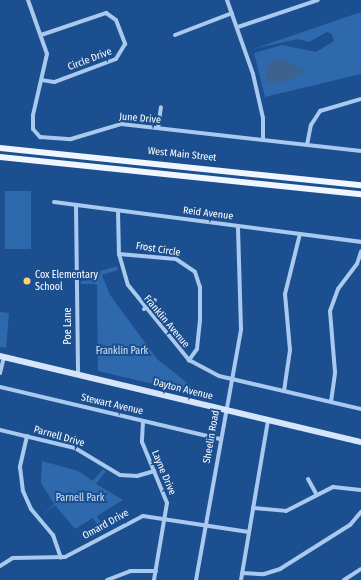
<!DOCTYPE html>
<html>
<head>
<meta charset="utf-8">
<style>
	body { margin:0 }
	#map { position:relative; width:361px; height:580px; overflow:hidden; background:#1b4f8f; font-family:"Fira Sans Condensed",sans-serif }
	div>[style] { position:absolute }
	.green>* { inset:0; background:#2e69ad }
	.water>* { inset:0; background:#3c6290 }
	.minor>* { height:4px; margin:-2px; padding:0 2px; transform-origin:2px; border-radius:2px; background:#a9c9ee }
	.secondary>* { height:5.5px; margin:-2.75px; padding:0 2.75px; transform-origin:2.75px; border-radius:2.75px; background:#d6e6fa }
	.primary>* { height:6px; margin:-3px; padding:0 3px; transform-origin:3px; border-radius:3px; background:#f0f6ff }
	.dots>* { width:11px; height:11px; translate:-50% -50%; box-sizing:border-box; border:2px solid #1b4f8f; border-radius:50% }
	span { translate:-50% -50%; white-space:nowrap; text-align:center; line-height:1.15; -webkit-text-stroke:4px #1b4f8f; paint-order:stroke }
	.street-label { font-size:10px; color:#fff }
	.poi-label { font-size:10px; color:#fff }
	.left { translate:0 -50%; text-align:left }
	.park-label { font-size:10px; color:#cfe3fa }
</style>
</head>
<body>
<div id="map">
	<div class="green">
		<div style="clip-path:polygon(361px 12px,361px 74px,265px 97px,254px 53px,282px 45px,316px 52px,334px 41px,332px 34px,327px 32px,309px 42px,298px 39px,253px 49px)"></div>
		<div style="clip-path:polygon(5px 191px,31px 191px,31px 249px,5px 249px)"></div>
		<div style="clip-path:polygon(117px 266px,118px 270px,102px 275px,110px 295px,157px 359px,191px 386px,188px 392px,98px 371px,97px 284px,81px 284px,81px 281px,97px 280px,97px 272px)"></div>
		<div style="clip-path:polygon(0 312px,9px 313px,6px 348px,0 347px)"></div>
		<div style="clip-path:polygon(42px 461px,78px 471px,93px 481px,103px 469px,106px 471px,96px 484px,123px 500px,97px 516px,105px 529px,102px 532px,93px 518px,75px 529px,55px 505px,42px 516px,54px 504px,41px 483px)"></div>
	</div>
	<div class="water">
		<div style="clip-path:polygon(279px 58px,304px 70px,291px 80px,267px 84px,265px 77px,269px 62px)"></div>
	</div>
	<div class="minor">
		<div style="left:28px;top:0;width:57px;rotate:70.6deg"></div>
		<div style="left:47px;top:54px;width:63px;rotate:102.9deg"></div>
		<div style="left:33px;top:115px;width:14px;rotate:90deg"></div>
		<div style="left:33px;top:129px;width:11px;rotate:49deg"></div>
		<div style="left:40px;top:137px;width:31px;rotate:4deg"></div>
		<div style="left:71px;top:139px;width:52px;rotate:-16.7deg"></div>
		<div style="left:121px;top:124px;width:242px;rotate:6.4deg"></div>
		<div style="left:227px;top:0;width:78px;rotate:70.6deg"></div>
		<div style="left:253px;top:74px;width:45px;rotate:77.2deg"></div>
		<div style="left:263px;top:118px;width:22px;rotate:90deg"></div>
		<div style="left:238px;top:27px;width:84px;rotate:-18.6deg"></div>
		<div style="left:41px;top:35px;width:69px;rotate:-18.7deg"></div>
		<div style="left:106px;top:13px;width:12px;rotate:35deg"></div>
		<div style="left:116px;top:20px;width:26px;rotate:69deg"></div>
		<div style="left:125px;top:44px;width:17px;rotate:121deg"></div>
		<div style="left:116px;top:59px;width:66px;rotate:159.6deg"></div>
		<div style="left:54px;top:82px;width:12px;rotate:-171deg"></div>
		<div style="left:175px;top:35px;width:61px;rotate:-21.1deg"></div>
		<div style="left:158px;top:128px;width:21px;rotate:-82deg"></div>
		<div style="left:307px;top:145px;width:20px;rotate:-79deg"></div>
		<div style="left:311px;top:125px;width:17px;rotate:-57deg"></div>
		<div style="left:320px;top:111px;width:43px;rotate:-16.3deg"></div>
		<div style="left:54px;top:202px;width:310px;rotate:7.4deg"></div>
		<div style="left:76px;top:205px;width:169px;rotate:89.3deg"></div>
		<div style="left:118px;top:211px;width:43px;rotate:88.7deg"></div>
		<div style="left:119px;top:254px;width:32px;rotate:74deg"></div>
		<div style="left:128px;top:285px;width:97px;rotate:50.9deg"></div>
		<div style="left:189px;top:360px;width:34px;rotate:28deg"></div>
		<div style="left:219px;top:376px;width:146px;rotate:13.1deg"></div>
		<div style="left:119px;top:254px;width:57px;rotate:5deg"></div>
		<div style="left:176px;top:259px;width:23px;rotate:34deg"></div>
		<div style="left:195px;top:272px;width:16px;rotate:72deg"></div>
		<div style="left:200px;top:287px;width:33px;rotate:90deg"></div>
		<div style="left:200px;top:320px;width:29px;rotate:96deg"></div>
		<div style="left:197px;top:349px;width:14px;rotate:126deg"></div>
		<div style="left:144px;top:309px;width:14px;rotate:-39deg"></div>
		<div style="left:0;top:373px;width:16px;rotate:-76deg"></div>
		<div style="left:0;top:387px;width:226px;rotate:13.3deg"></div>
		<div style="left:284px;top:391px;width:41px;rotate:-81.7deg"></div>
		<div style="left:290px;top:350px;width:56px;rotate:-95.1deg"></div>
		<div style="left:285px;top:294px;width:62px;rotate:-76deg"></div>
		<div style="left:331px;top:402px;width:30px;rotate:-82deg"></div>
		<div style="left:335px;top:372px;width:61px;rotate:-94.7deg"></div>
		<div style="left:330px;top:311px;width:23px;rotate:-70deg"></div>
		<div style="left:338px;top:289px;width:31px;rotate:-53deg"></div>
		<div style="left:357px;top:264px;width:13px;rotate:-72deg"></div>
		<div style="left:143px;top:421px;width:21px;rotate:93deg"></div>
		<div style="left:142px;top:442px;width:66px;rotate:67.7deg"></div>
		<div style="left:167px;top:503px;width:78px;rotate:99.6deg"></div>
		<div style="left:0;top:430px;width:77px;rotate:13.5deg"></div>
		<div style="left:75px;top:448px;width:52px;rotate:31deg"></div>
		<div style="left:120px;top:475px;width:17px;rotate:3deg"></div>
		<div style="left:137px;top:476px;width:18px;rotate:-16deg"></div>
		<div style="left:27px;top:436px;width:32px;rotate:103deg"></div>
		<div style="left:20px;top:467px;width:24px;rotate:83deg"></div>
		<div style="left:23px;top:491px;width:20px;rotate:66deg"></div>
		<div style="left:31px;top:509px;width:34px;rotate:50deg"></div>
		<div style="left:53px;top:535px;width:24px;rotate:71deg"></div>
		<div style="left:308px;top:479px;width:18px;rotate:61deg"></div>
		<div style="left:253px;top:508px;width:33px;rotate:5deg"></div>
		<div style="left:286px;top:511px;width:53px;rotate:-27.1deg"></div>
		<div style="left:333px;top:487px;width:28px;rotate:6deg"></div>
		<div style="left:0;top:566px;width:15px;rotate:-32deg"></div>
		<div style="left:13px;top:558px;width:52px;rotate:-1.1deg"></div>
		<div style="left:65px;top:557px;width:88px;rotate:-27.7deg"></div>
		<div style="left:143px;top:516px;width:107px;rotate:8.6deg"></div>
		<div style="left:242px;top:573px;width:22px;rotate:3deg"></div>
		<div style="left:264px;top:574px;width:17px;rotate:-17deg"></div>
		<div style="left:280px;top:569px;width:83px;rotate:-32.2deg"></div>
		<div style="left:350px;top:525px;width:17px;rotate:-50deg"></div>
		<div style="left:107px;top:580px;width:25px;rotate:-21deg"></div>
		<div style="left:130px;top:571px;width:26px"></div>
		<div style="left:196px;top:580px;width:255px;rotate:-79.8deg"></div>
		<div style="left:241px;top:329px;width:103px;rotate:-91.7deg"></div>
		<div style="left:241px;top:580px;width:161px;rotate:-80.4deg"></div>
		<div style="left:344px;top:580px;width:20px;rotate:-33deg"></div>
	</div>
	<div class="secondary">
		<div style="left:0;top:356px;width:371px;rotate:13.4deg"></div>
	</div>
	<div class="primary">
		<div style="left:0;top:148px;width:363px;rotate:5.9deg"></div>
		<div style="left:0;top:157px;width:363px;rotate:5.9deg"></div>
	</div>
	<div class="dots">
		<div style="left:27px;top:281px;background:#ffd166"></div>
	</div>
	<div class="street-label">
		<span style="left:90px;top:60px;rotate:-21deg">Circle Drive</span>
		<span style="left:140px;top:119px;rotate:5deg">June Drive</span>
		<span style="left:182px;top:155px;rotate:6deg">West Main Street</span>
		<span style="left:208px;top:214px;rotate:7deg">Reid Avenue</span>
		<span style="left:158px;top:250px;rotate:9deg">Frost Circle</span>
		<span style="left:166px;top:322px;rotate:50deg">Franklin Avenue</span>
		<span style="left:69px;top:326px;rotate:-90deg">Poe Lane</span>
		<span style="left:183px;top:390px;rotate:14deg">Dayton Avenue</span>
		<span style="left:112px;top:405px;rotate:13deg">Stewart Avenue</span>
		<span style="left:59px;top:437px;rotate:16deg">Parnell Drive</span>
		<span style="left:212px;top:437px;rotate:-80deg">Sheelin Road</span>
		<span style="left:163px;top:473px;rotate:67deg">Layne Drive</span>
		<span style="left:106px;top:525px;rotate:-29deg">Omard Drive</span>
	</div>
	<div class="poi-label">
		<span class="left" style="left:35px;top:281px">Cox Elementary<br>School</span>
	</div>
	<div class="park-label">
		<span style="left:122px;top:352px">Franklin Park</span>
		<span style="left:80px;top:499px">Parnell Park</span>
	</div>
</div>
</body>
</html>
